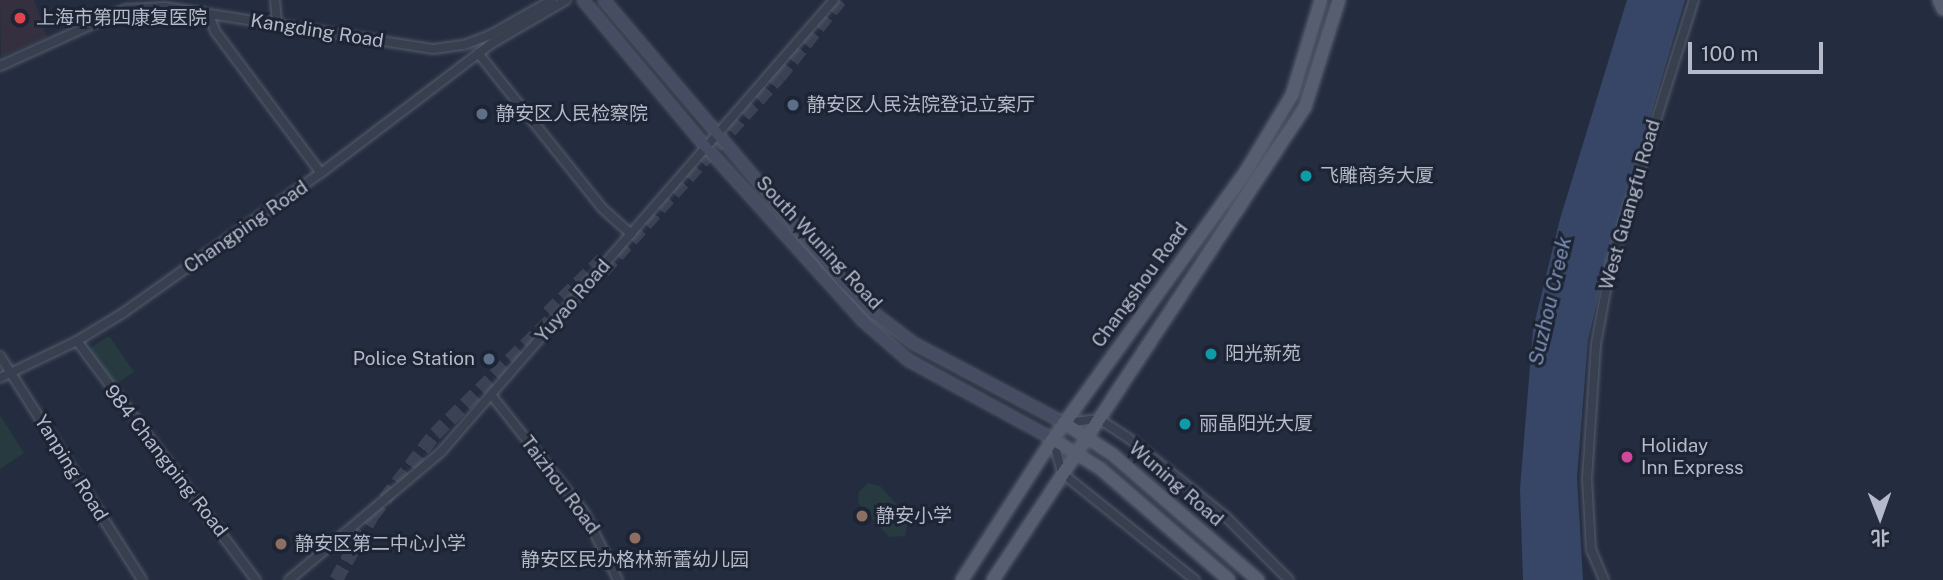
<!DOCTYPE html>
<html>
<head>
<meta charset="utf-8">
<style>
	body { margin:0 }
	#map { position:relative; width:1943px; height:580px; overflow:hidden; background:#242d3f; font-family:"Public Sans","Noto Sans SC",sans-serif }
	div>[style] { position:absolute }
	.medical>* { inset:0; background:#343040 }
	.green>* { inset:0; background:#263a40 }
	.water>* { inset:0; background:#374667 }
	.highway-tunnel>* { height:14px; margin-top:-7px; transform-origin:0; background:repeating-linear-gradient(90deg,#3a4254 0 14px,transparent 0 21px) }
	.roads { filter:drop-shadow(0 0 2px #565d6d) drop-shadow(0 0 2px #565d6d) }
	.street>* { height:8px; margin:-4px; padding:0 4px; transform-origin:4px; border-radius:4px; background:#383f4f }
	.secondary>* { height:10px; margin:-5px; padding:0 5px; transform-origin:5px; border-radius:5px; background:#464d62 }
	.primary>* { height:12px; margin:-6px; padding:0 6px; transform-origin:6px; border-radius:6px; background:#565e6f }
	.dots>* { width:19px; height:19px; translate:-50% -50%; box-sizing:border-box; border:4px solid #1d2434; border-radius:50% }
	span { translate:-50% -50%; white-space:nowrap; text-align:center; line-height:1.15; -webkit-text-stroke:6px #1d2434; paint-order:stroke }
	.poi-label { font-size:19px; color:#b4baca }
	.left { translate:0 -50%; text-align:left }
	.right { translate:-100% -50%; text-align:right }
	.street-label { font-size:19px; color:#b4baca }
	.water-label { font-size:21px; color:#7b8db2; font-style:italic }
	.north { position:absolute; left:1845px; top:482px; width:70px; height:70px; -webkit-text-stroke:5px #1d2434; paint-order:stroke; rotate:179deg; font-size:19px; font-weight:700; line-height:28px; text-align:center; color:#b4baca }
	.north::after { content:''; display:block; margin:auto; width:24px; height:32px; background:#b4baca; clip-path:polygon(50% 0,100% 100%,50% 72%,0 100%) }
	.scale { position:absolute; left:1688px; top:42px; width:135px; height:32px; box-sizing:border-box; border:4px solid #b4baca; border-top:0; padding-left:9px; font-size:21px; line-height:24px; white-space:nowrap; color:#b4baca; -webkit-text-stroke:5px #1d2434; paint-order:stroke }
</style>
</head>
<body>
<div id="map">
	<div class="medical">
		<div style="clip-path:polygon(0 0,34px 0,47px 37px,1px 57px)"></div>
	</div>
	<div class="green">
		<div style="clip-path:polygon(109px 336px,134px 372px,113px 386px,88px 349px)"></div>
		<div style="clip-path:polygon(0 415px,24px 453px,0 469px)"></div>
		<div style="clip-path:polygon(868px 483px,880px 486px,909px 518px,905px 536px,889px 537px,858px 503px,859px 492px)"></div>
	</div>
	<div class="water">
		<div style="clip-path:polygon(1627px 0,1685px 0,1605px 268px,1588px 340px,1577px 477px,1583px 580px,1523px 580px,1520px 489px,1533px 329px,1560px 219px)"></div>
	</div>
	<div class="highway-tunnel">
		<div style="left:603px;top:271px;width:262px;rotate:-47.8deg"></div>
		<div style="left:779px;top:77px;width:98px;rotate:-51.6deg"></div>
		<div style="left:548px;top:313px;width:81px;rotate:-44.5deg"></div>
		<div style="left:336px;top:580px;width:73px;rotate:-60.6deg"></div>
		<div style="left:372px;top:516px;width:103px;rotate:-52.5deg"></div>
		<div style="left:435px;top:434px;width:175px;rotate:-44.5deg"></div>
	</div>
	<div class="roads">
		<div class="street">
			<div style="left:275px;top:0;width:24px;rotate:85deg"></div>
			<div style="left:209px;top:14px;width:18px;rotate:71deg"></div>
			<div style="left:215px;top:31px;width:177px;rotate:53.3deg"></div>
			<div style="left:478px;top:53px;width:198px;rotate:51.3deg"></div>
			<div style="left:602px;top:208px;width:39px;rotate:42deg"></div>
			<div style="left:0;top:66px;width:138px;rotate:-24.3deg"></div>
			<div style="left:126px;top:9px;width:39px;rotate:-3deg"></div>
			<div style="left:165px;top:7px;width:272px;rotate:8.9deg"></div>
			<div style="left:434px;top:49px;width:30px;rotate:-8deg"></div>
			<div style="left:464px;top:45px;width:30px;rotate:-21deg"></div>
			<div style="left:492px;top:34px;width:69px;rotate:-29.5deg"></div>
			<div style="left:77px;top:341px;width:299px;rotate:53.2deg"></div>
			<div style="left:0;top:356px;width:265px;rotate:57.6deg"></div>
			<div style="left:0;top:378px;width:85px;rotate:-25.7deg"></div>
			<div style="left:77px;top:341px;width:54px;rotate:-31.3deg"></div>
			<div style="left:123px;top:313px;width:242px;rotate:-35.3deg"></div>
			<div style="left:321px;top:173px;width:213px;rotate:-37.2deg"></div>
			<div style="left:491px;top:44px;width:87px;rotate:-30.4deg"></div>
			<div style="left:492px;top:396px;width:148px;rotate:51.6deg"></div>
			<div style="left:584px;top:512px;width:76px;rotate:63.4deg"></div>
			<div style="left:1065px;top:423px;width:34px;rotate:-7deg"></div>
			<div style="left:1099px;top:419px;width:33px;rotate:33deg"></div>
			<div style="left:1127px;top:437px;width:127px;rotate:38.9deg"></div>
			<div style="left:1226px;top:517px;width:89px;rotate:45deg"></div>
			<div style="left:1053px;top:439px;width:35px;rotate:75deg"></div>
			<div style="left:1062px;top:473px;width:171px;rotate:38.8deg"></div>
			<div style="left:289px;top:580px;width:199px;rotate:-40.1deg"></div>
			<div style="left:441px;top:452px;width:599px;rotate:-48.99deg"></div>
			<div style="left:1604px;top:580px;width:33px;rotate:-113deg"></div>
			<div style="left:1591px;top:550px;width:71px;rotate:-93.2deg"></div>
			<div style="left:1587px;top:479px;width:135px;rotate:-86.2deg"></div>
			<div style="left:1596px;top:344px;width:82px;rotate:-79.5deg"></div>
			<div style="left:1611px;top:263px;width:276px;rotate:-72.5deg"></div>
		</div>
		<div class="secondary">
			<div style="left:583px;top:0;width:190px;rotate:50.1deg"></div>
			<div style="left:705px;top:146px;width:234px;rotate:47.9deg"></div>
			<div style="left:862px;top:320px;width:61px;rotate:41deg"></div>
			<div style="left:908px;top:360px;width:165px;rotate:28.6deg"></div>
			<div style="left:604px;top:0;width:368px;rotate:49.7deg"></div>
			<div style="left:842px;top:281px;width:47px;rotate:45deg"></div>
			<div style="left:875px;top:314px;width:48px;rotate:37.3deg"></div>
			<div style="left:913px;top:343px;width:171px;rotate:27.9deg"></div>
		</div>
		<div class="primary">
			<div style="left:1939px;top:0;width:10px;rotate:66deg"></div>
			<div style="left:1064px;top:423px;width:57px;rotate:32.9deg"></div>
			<div style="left:1112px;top:454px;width:193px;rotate:40.8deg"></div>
			<div style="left:1053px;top:439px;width:57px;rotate:32deg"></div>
			<div style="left:1101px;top:469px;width:169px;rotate:40.9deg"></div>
			<div style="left:962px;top:580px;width:168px;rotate:-57.2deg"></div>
			<div style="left:1053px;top:439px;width:324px;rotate:-54.2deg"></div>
			<div style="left:1243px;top:176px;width:95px;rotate:-58.8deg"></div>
			<div style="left:1292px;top:95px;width:99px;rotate:-73deg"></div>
			<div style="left:993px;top:580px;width:567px;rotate:-56.59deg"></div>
			<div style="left:1305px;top:107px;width:112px;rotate:-72.4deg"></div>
		</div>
	</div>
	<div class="dots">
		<div style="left:20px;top:18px;background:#e0444e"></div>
		<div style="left:793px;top:105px;background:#5c6f8a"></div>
		<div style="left:482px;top:114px;background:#5c6f8a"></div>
		<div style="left:1306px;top:176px;background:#0f9aa8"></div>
		<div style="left:1211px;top:354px;background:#0f9aa8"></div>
		<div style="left:489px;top:359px;background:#5c6f8a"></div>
		<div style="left:1185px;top:424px;background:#0f9aa8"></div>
		<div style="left:1627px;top:457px;background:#d1479c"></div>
		<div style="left:862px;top:516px;background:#8d6e63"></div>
		<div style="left:635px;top:538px;background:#8d6e63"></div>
		<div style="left:281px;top:544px;background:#8d6e63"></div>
	</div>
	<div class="poi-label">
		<span class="left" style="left:36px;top:18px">上海市第四康复医院</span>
		<span class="left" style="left:807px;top:105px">静安区人民法院登记立案厅</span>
		<span class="left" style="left:496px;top:114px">静安区人民检察院</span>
		<span class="left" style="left:1320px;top:176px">飞雕商务大厦</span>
		<span class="left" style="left:1225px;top:354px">阳光新苑</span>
		<span class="right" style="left:475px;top:359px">Police Station</span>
		<span class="left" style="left:1199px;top:424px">丽晶阳光大厦</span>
		<span class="left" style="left:1641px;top:457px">Holiday<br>Inn Express</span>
		<span class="left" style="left:876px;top:516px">静安小学</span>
		<span class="left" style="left:295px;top:544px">静安区第二中心小学</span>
		<span style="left:635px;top:560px">静安区民办格林新蕾幼儿园</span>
	</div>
	<div class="street-label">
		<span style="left:317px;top:31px;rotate:9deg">Kangding Road</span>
		<span style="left:1630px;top:205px;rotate:-74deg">West Guangfu Road</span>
		<span style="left:246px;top:227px;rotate:-35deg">Changping Road</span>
		<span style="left:819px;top:243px;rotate:47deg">South Wuning Road</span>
		<span style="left:1140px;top:285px;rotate:-54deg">Changshou Road</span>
		<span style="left:573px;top:301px;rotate:-49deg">Yuyao Road</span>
		<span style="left:166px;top:461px;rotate:52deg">984 Changping Road</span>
		<span style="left:71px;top:468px;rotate:58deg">Yanping Road</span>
		<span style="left:1176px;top:484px;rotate:41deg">Wuning Road</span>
		<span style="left:560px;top:485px;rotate:53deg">Taizhou Road</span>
	</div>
	<div class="water-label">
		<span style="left:1550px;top:301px;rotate:-77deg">Suzhou Creek</span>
	</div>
	<div class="north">北</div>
	<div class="scale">100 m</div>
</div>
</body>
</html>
